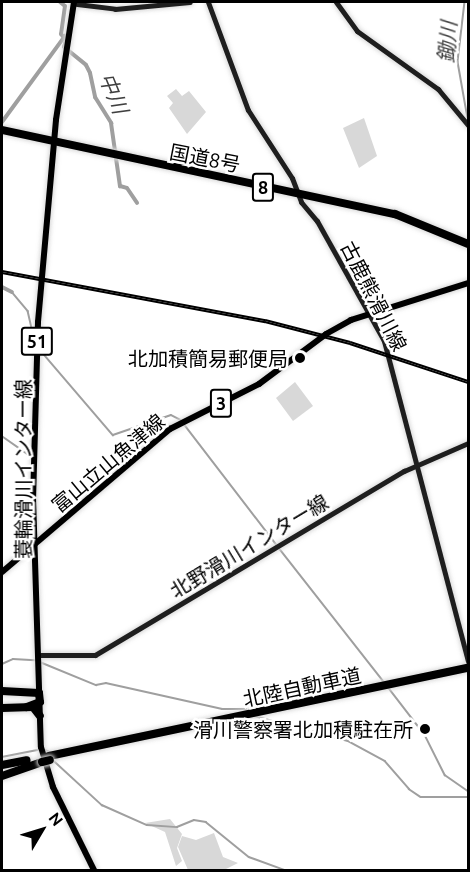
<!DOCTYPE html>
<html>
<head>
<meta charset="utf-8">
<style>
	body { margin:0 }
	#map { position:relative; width:470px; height:872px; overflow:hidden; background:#fff; font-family:Ubuntu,"Noto Sans JP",sans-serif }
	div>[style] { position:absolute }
	.green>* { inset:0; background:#d8d8d8 }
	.stream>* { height:1.5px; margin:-0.75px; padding:0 0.75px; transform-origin:0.75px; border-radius:0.75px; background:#9f9f9f }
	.river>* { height:4px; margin:-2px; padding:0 2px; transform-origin:2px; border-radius:2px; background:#9f9f9f }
	.roads { filter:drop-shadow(0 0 2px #dbdbdb) drop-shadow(0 0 2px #dbdbdb) }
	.secondary>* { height:5px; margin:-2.5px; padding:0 2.5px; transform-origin:2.5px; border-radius:2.5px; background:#1e1e1e }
	.primary>* { height:6px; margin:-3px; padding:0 3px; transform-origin:3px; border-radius:3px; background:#000 }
	.highway>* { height:8px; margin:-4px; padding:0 4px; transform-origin:4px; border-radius:4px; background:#000 }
	.rail>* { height:4px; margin-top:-2px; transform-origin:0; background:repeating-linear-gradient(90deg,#fff 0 4.5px,#000 0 9px); box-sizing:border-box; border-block:2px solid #000 }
	.bridges { filter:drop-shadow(0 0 2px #dbdbdb) drop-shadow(0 0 2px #dbdbdb) }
	.highway-bridge>* { height:8px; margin:-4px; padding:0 4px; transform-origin:4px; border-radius:4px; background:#000 }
	.dots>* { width:16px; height:16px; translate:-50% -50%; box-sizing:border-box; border:3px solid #fff; border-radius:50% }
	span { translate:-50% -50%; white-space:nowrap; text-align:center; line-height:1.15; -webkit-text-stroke:5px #fff; paint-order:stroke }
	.shield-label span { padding:2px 4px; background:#fff; border:2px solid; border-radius:4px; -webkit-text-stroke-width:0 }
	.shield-label { font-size:18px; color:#000; font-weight:700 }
	.street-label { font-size:20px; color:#000 }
	.poi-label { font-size:20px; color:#000 }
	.right { translate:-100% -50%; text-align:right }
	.water-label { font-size:21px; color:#404040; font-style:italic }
	.frame { position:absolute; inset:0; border:3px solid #000; pointer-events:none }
	.north { position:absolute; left:12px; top:800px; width:60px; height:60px; -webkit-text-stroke:4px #fff; paint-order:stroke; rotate:52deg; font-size:16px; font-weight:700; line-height:24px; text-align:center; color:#000 }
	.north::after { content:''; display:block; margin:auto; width:21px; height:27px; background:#000; clip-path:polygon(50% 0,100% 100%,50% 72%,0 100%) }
</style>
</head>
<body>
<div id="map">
	<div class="green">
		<div style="clip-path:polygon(176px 89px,182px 96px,189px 91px,206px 112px,187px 134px,169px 108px,173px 103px,167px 96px)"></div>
		<div style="clip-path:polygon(364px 118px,377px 156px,359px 168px,343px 128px)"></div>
		<div style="clip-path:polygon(295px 382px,313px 406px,293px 421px,276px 398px)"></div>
		<div style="clip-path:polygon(170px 819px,182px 834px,177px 848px,182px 861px,176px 866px,165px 832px,145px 823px)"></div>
		<div style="clip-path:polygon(214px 833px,223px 857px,238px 863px,224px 870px,188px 870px,178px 847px,182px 836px,196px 840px)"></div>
	</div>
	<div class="stream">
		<div style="left:465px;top:2px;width:60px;rotate:96.7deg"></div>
		<div style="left:458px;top:62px;width:58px;rotate:80deg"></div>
		<div style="left:12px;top:292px;width:25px;rotate:50deg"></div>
		<div style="left:28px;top:311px;width:35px;rotate:77deg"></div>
		<div style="left:41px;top:351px;width:111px;rotate:49.4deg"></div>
		<div style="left:113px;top:435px;width:61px;rotate:-19deg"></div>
		<div style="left:171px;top:415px;width:11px;rotate:27deg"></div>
		<div style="left:184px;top:424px;width:151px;rotate:52.5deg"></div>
		<div style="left:2px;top:436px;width:35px;rotate:35deg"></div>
		<div style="left:279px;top:548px;width:172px;rotate:51.9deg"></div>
		<div style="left:40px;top:662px;width:61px;rotate:22.3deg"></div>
		<div style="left:96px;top:685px;width:10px;rotate:-11deg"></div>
		<div style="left:106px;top:683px;width:119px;rotate:12.6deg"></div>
		<div style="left:222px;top:709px;width:24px"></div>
		<div style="left:2px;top:664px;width:12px;rotate:-24deg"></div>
		<div style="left:13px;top:659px;width:22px;rotate:3deg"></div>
		<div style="left:388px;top:687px;width:61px;rotate:52.4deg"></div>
		<div style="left:425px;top:735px;width:45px;rotate:63.4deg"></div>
		<div style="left:445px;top:775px;width:28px;rotate:35deg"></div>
		<div style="left:254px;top:716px;width:97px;rotate:14.9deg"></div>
		<div style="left:348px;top:741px;width:42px;rotate:28.4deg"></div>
		<div style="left:385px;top:761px;width:37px;rotate:49deg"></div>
		<div style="left:409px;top:789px;width:14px;rotate:34deg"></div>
		<div style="left:421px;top:797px;width:47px"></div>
		<div style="left:43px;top:749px;width:8px;rotate:23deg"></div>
		<div style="left:2px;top:757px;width:37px;rotate:-11deg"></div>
		<div style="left:53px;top:760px;width:67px;rotate:42.6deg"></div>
		<div style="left:102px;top:805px;width:49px;rotate:24deg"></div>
		<div style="left:147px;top:825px;width:30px;rotate:4deg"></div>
		<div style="left:177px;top:827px;width:18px;rotate:-22deg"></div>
		<div style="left:194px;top:820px;width:12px;rotate:9deg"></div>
		<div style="left:206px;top:822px;width:55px;rotate:39.1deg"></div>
		<div style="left:249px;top:857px;width:38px;rotate:20deg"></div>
	</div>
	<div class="river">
		<div style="left:60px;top:2px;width:6px;rotate:39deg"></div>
		<div style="left:65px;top:6px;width:28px;rotate:98deg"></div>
		<div style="left:61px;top:34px;width:8px;rotate:50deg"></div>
		<div style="left:66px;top:40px;width:7px;rotate:106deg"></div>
		<div style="left:64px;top:47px;width:28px;rotate:39deg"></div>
		<div style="left:86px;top:65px;width:9px;rotate:63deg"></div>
		<div style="left:90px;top:73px;width:25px;rotate:78deg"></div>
		<div style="left:95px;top:97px;width:31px;rotate:58deg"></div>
		<div style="left:111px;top:123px;width:64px;rotate:81.9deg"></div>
		<div style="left:120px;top:186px;width:7px;rotate:16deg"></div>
		<div style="left:127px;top:188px;width:18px;rotate:56deg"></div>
		<div style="left:2px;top:122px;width:107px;rotate:-53.8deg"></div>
		<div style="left:2px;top:287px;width:11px;rotate:27deg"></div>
	</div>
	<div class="roads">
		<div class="secondary">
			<div style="left:208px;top:2px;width:115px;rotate:69.7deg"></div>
			<div style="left:248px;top:110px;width:81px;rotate:57.1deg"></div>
			<div style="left:292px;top:178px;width:26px;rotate:69deg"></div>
			<div style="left:301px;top:202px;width:25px;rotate:50deg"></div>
			<div style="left:317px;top:221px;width:137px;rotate:60.8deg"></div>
			<div style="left:384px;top:341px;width:331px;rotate:75.3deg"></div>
			<div style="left:336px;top:2px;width:36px;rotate:54deg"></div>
			<div style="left:357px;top:31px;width:100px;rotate:35.6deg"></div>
			<div style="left:438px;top:89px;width:47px;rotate:50.2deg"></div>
			<div style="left:77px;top:4px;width:38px;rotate:7deg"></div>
			<div style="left:115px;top:9px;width:75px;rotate:-5.3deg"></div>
			<div style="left:41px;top:655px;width:54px"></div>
			<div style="left:95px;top:655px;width:360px;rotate:-30.8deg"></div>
			<div style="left:404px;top:471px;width:70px;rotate:-23.6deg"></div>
		</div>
		<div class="primary">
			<div style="left:74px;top:2px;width:119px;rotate:98.7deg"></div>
			<div style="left:56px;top:120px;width:203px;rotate:95.1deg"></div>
			<div style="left:38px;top:322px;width:175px;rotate:91.6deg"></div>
			<div style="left:33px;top:497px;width:250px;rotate:88.2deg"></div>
			<div style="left:41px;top:747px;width:42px;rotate:73.3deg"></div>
			<div style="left:53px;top:787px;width:93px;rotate:63.7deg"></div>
			<div style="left:2px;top:572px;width:221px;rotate:-40.4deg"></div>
			<div style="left:170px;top:429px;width:100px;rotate:-26.8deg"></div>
			<div style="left:259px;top:384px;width:84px;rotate:-36.7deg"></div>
			<div style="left:326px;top:334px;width:29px;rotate:-29deg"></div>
			<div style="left:351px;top:320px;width:123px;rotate:-17.5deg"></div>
		</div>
		<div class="highway">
			<div style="left:2px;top:130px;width:402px;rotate:12.1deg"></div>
			<div style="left:395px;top:214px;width:79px;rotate:22.3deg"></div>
			<div style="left:2px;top:691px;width:37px;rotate:3deg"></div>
			<div style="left:39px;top:693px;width:9px;rotate:84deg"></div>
			<div style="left:40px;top:702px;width:14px;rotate:159deg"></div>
			<div style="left:2px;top:708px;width:31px;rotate:-2deg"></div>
			<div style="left:33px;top:707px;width:11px;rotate:52deg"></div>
			<div style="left:49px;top:756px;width:428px;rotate:-11.9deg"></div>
			<div style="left:2px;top:765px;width:25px;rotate:-11deg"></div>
			<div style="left:2px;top:776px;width:42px;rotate:-19.3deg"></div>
		</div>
	</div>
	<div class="rail">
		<div style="left:2px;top:272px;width:268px;rotate:10.6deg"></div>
		<div style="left:265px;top:321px;width:88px;rotate:14.5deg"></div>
		<div style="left:350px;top:343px;width:124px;rotate:18.3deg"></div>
	</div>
	<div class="bridges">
		<div class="highway-bridge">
			<div style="left:42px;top:762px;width:8px;rotate:-14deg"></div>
		</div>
	</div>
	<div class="dots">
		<div style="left:300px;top:358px;background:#000"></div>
		<div style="left:425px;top:729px;background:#000"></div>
	</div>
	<div class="shield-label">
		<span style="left:263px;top:187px">8</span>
		<span style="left:37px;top:341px">51</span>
		<span style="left:221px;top:403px">3</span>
	</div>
	<div class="street-label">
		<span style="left:205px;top:158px;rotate:11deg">国道8号</span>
		<span style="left:374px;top:296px;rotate:63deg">古鹿熊滑川線</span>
		<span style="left:108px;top:463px;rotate:-40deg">富山立山魚津線</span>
		<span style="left:23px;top:469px;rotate:-90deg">蓑輪滑川インター線</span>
		<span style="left:249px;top:546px;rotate:-31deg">北野滑川インター線</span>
		<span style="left:302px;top:687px;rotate:-12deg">北陸自動車道</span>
	</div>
	<div class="poi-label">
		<span class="right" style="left:288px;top:358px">北加積簡易郵便局</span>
		<span class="right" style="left:413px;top:729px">滑川警察署北加積駐在所</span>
	</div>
	<div class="water-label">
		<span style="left:447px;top:42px;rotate:-86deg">鋤川</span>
		<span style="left:114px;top:93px;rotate:68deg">中川</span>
	</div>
	<div class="frame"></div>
	<div class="north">N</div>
</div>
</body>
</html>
